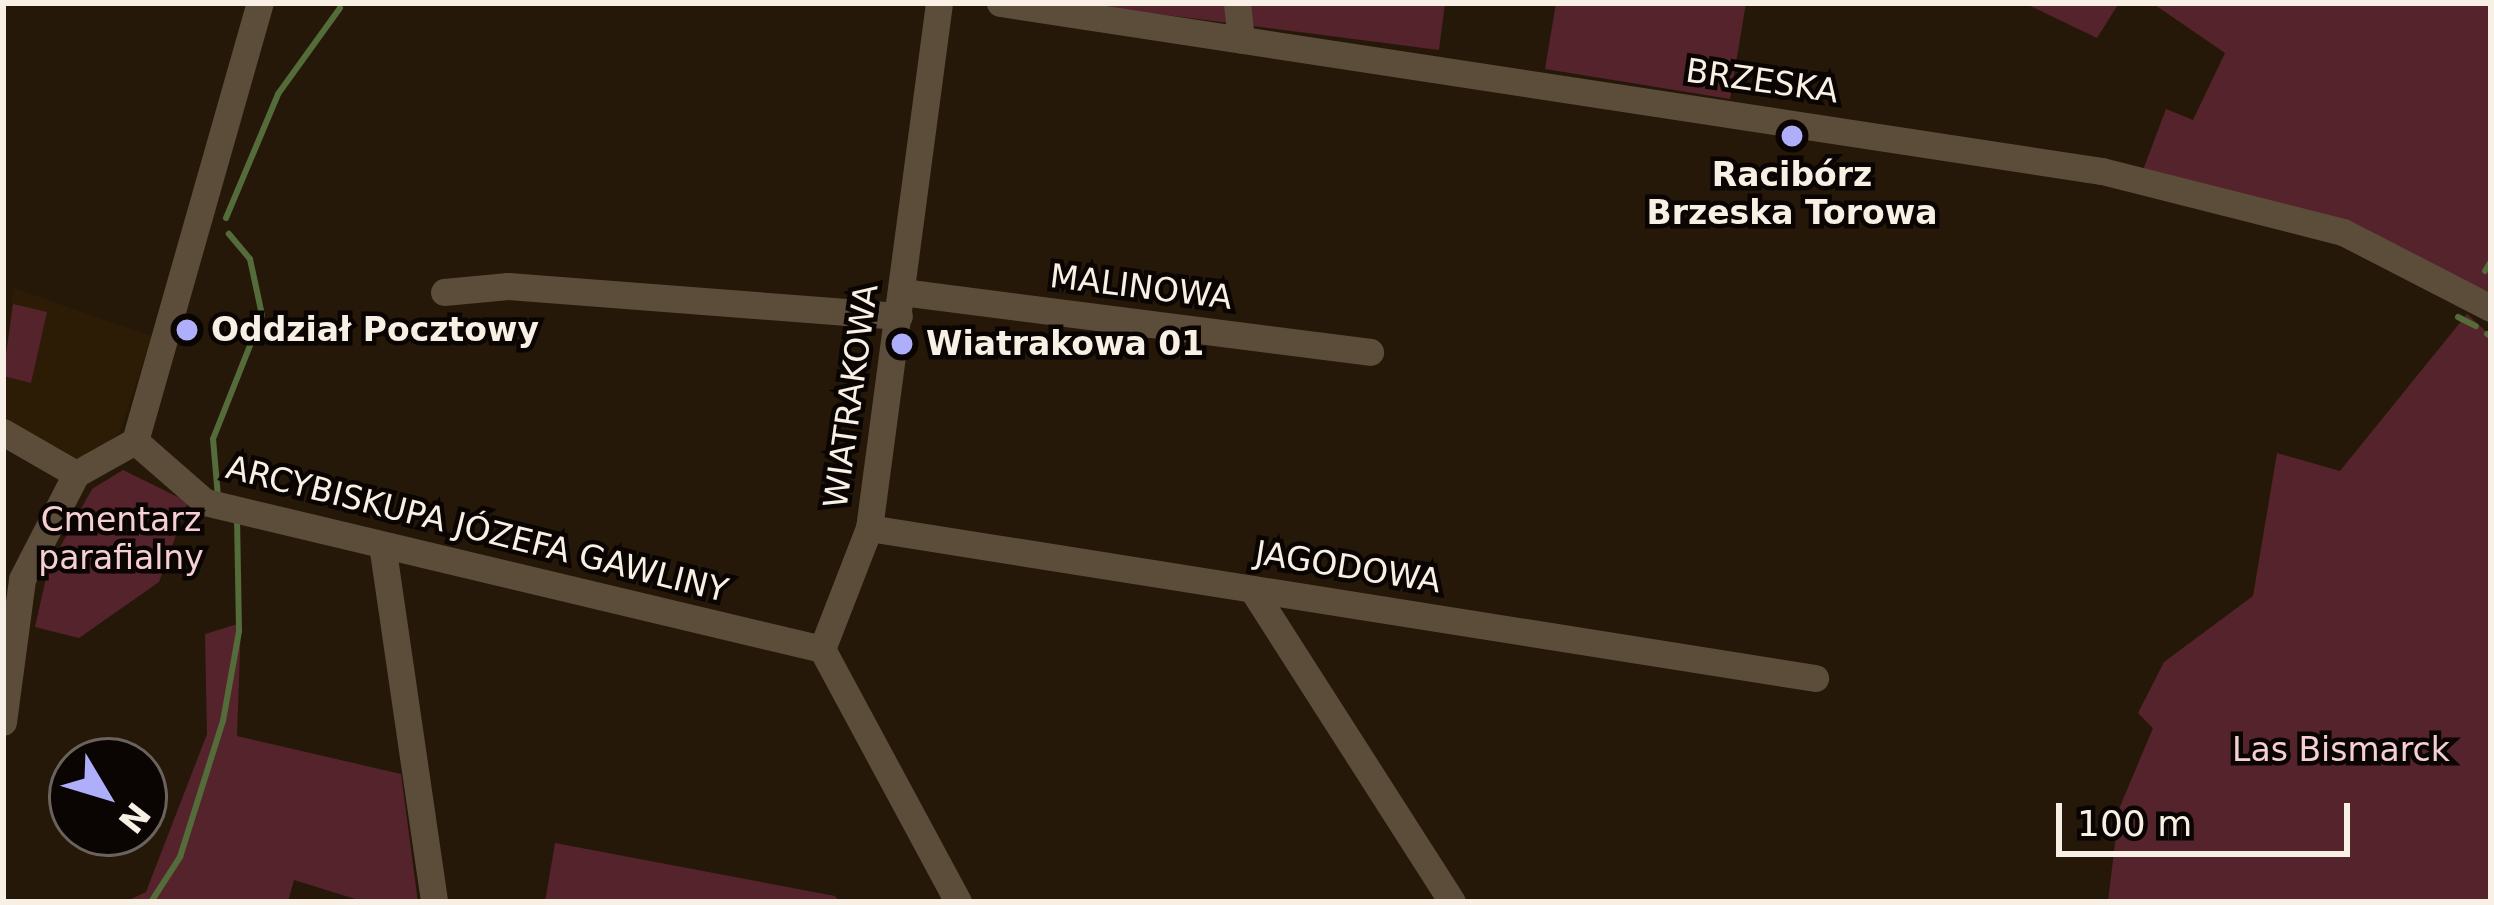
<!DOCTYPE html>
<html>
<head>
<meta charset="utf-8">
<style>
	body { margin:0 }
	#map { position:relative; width:2494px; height:905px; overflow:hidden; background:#251808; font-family:"DejaVu Sans",sans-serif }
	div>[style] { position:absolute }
	.built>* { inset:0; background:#2d1c05 }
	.green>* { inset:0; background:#55232b }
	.stream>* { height:6px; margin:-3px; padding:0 3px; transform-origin:3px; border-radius:3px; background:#546b3a }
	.minor>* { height:27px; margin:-13.5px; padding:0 13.5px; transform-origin:13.5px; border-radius:13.5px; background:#5c4d3b }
	.dots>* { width:33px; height:33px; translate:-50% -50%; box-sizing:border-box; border:6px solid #0a0502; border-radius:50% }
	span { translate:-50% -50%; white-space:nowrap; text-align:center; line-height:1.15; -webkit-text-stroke:9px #0a0502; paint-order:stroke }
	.street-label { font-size:33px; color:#f9f0e5 }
	.poi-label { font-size:33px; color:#f9f0e5; font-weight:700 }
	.left { translate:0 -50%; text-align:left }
	.park-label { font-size:33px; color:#f5cfd2 }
	.frame { position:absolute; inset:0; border:6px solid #f9f0e5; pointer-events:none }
	.north { position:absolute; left:48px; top:737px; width:120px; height:120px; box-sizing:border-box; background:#0a0502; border:3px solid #6a635d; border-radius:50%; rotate:128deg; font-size:33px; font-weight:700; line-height:48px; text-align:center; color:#f9f0e5 }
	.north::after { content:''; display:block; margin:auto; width:42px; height:54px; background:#aeaefa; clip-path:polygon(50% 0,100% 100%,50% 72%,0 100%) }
	.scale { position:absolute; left:2056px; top:803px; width:294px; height:54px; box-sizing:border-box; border:6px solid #f9f0e5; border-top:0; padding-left:15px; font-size:36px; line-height:42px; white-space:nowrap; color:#f9f0e5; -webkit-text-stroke:9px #0a0502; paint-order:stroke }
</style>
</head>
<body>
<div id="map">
	<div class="built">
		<div style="clip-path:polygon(13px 288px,152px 336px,119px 434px,79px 464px,3px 418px)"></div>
	</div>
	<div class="green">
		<div style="clip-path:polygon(1072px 3px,1445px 3px,1439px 50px)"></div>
		<div style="clip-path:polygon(1556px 3px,1746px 3px,1730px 99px,1545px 69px)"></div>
		<div style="clip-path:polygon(2024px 3px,2119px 3px,2097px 38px)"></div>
		<div style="clip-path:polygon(2152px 3px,2491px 3px,2491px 293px,2340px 220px,2143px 170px,2166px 109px,2193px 120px,2225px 53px)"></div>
		<div style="clip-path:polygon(13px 304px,47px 312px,31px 383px,3px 376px)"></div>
		<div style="clip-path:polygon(2467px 314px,2491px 336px,2491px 902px,2108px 902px,2119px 809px,2153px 728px,2138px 713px,2164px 662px,2253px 596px,2277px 453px,2340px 471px)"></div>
		<div style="clip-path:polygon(123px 470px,188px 502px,159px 582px,79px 638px,35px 627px,48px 569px,92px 489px)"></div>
		<div style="clip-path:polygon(241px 623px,237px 736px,401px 774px,418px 902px,365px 902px,294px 880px,288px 902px,125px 902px,146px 892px,207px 734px,205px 634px)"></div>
		<div style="clip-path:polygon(555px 843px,835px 896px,840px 902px,545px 902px)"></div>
	</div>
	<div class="stream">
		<div style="left:226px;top:218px;width:134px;rotate:-67.2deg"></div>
		<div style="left:278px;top:94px;width:106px;rotate:-54.2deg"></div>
		<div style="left:2485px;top:271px;width:12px;rotate:-59deg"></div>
		<div style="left:2458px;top:317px;width:20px;rotate:27deg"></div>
		<div style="left:2487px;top:334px;width:4px;rotate:27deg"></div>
		<div style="left:218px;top:497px;width:58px;rotate:-94.9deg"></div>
		<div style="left:213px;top:439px;width:133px;rotate:-68.4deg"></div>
		<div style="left:262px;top:315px;width:57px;rotate:-102.1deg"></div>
		<div style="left:250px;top:259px;width:33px;rotate:-130deg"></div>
		<div style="left:151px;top:902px;width:54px;rotate:-57.2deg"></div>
		<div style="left:180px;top:857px;width:143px;rotate:-72.5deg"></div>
		<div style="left:223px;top:721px;width:91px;rotate:-79.9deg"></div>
		<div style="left:239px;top:631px;width:110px;rotate:-91deg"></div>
	</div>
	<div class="minor">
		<div style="left:939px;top:3px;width:530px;rotate:97.59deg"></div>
		<div style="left:869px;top:528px;width:130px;rotate:111.2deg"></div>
		<div style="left:822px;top:649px;width:287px;rotate:61.7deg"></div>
		<div style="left:1000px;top:3px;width:1115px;rotate:8.67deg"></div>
		<div style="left:2102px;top:171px;width:249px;rotate:14.2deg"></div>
		<div style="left:2343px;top:232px;width:166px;rotate:27.2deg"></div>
		<div style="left:1237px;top:3px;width:37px;rotate:84deg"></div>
		<div style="left:444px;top:292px;width:64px;rotate:-5.4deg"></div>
		<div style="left:508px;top:286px;width:392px;rotate:4.4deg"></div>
		<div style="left:902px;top:292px;width:472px;rotate:7.3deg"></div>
		<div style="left:3px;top:432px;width:84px;rotate:29.9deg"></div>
		<div style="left:135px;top:441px;width:93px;rotate:41.1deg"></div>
		<div style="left:205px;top:502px;width:634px;rotate:13.4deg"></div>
		<div style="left:869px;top:528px;width:958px;rotate:9.01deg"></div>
		<div style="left:383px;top:551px;width:355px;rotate:81.7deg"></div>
		<div style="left:1252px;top:589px;width:371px;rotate:57.4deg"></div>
		<div style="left:3px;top:722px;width:144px;rotate:-82.4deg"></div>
		<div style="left:22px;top:579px;width:118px;rotate:-62.8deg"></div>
		<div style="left:76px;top:474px;width:68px;rotate:-29.2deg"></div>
		<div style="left:135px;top:441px;width:455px;rotate:-74.1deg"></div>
	</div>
	<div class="dots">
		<div style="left:1792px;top:136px;background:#aeaefa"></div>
		<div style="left:187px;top:330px;background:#aeaefa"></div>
		<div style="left:902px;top:344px;background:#aeaefa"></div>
	</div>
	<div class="street-label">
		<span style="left:1762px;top:81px;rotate:8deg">BRZESKA</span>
		<span style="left:1141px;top:287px;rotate:7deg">MALINOWA</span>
		<span style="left:851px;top:396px;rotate:-82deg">WIATRAKOWA</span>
		<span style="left:477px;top:529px;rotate:14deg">ARCYBISKUPA JÓZEFA GAWLINY</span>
		<span style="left:1348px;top:567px;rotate:9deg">JAGODOWA</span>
	</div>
	<div class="poi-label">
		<span style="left:1792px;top:194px">Racibórz<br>Brzeska Torowa</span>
		<span class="left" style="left:211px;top:330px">Oddział Pocztowy</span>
		<span class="left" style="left:926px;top:344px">Wiatrakowa 01</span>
	</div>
	<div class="park-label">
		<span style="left:121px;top:539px">Cmentarz<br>parafialny</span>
		<span style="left:2341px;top:750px">Las Bismarck</span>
	</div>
	<div class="frame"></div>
	<div class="north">N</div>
	<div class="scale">100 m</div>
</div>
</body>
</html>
